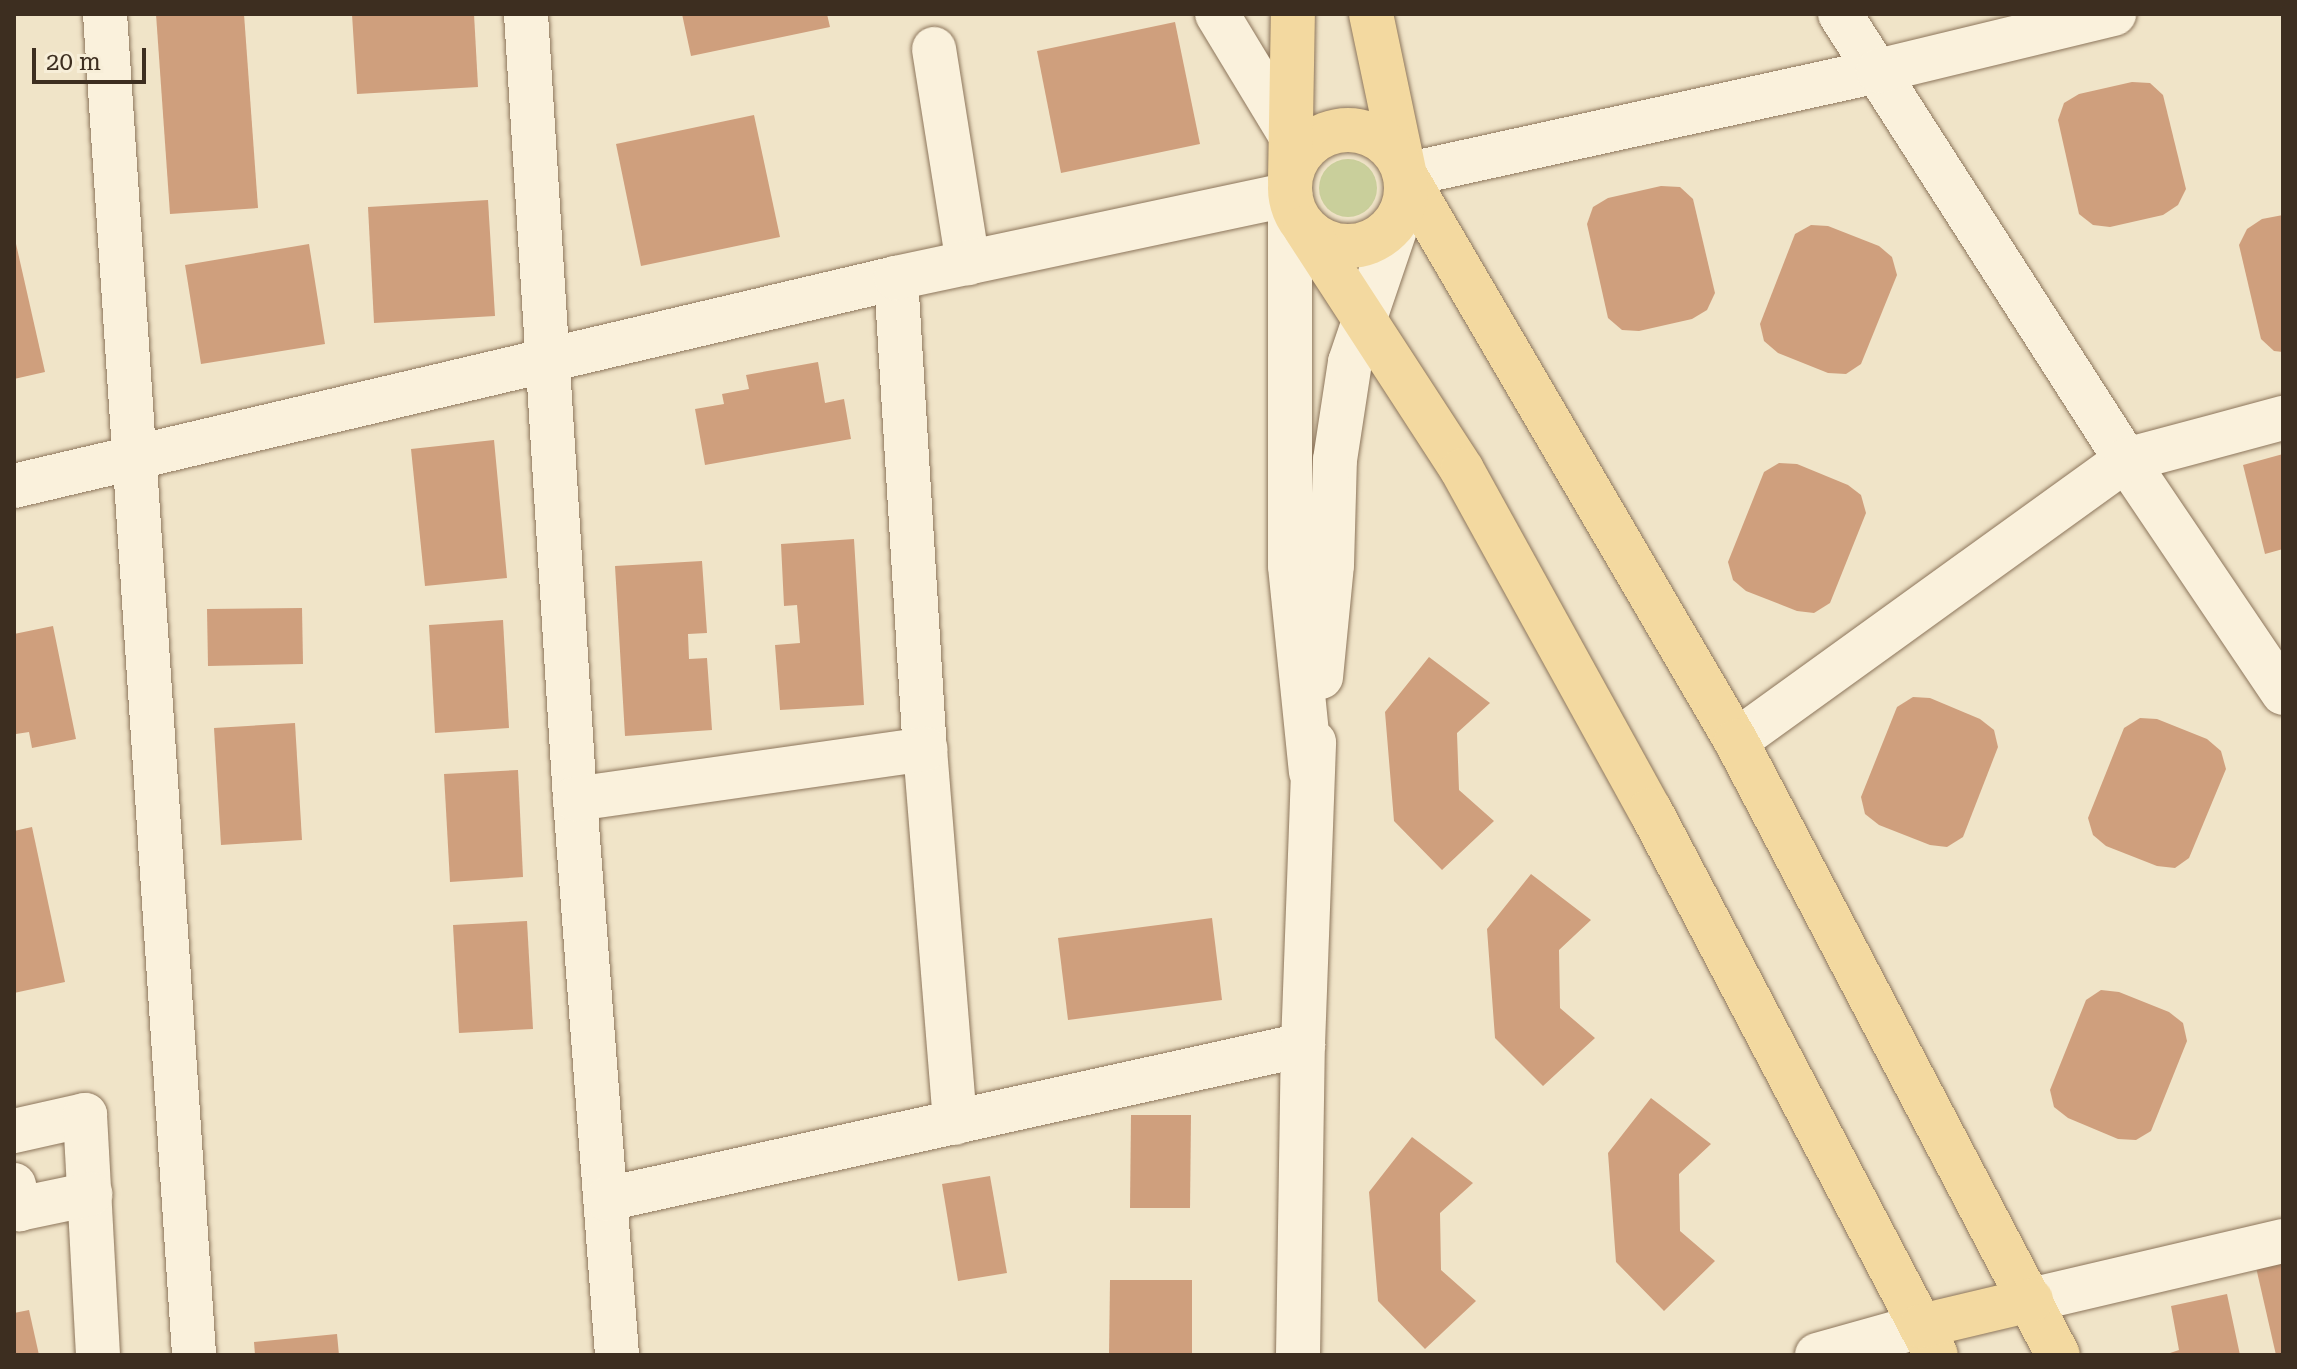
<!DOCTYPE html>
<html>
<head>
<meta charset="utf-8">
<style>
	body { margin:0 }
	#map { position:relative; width:2297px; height:1369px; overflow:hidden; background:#f0e4c8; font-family:"Roboto Serif",serif }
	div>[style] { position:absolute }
	.green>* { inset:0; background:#c9cf9b }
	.round { border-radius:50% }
	.building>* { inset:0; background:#cf9f7d }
	.roads { filter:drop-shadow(0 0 2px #8d765c) drop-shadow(0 0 2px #8d765c) }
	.minor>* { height:44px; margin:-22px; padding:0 22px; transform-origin:22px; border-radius:22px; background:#faf1dc }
	.major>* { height:44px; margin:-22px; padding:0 22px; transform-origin:22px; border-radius:22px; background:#f3d9a0 }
	.major>.ring { margin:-22px; padding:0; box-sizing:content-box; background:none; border:44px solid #f3d9a0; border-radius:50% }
	span { translate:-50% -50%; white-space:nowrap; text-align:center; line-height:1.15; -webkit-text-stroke:8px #f7eed8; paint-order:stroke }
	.frame { position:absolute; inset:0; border:16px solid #3d2e20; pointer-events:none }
	.scale { position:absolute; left:32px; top:48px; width:114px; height:36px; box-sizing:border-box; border:4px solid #3d2e20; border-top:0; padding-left:10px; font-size:24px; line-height:28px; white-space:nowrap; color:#3d2e20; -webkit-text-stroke:6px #f7eed8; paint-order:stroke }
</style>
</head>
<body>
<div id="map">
	<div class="green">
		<div class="round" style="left:1319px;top:159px;width:58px;height:58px"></div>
	</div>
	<div class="building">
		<div style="clip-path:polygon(156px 14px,244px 14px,258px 208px,170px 214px)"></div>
		<div style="clip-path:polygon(352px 14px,474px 14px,478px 87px,357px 94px)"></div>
		<div style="clip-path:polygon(682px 14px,827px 14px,830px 27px,691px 56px)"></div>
		<div style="clip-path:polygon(1175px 22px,1200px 144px,1061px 173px,1037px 51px)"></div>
		<div style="clip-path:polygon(2132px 82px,2150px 83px,2163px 95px,2186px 189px,2178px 205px,2163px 215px,2110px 227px,2093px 225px,2079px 214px,2058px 120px,2064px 103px,2079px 94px)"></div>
		<div style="clip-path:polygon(754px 115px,780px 237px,641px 266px,616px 144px)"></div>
		<div style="clip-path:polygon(1661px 186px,1680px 187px,1693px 199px,1715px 293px,1707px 310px,1692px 319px,1639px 331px,1622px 330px,1608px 318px,1587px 224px,1593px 207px,1608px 198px)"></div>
		<div style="clip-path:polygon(488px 200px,495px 316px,374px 323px,368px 207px)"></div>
		<div style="clip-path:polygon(2283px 215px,2283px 352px,2274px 351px,2261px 339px,2239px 245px,2247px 229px,2262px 219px)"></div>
		<div style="clip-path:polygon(1811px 225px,1828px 226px,1879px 246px,1892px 257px,1897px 275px,1861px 364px,1846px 374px,1828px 373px,1778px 353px,1764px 341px,1760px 324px,1795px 234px)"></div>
		<div style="clip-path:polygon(14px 235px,45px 372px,14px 379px)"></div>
		<div style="clip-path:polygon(309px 244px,325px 344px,201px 364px,185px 265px)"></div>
		<div style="clip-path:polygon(818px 362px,825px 403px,844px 399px,851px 439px,705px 465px,695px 409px,724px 404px,722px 394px,749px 389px,746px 375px)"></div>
		<div style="clip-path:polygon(494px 440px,507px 578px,425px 586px,411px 449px)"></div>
		<div style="clip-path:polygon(2283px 454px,2283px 549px,2265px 554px,2243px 465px)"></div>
		<div style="clip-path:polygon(1779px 463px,1797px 464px,1848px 485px,1861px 495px,1866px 513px,1830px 603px,1814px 613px,1797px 611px,1746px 591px,1733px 580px,1728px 562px,1764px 472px)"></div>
		<div style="clip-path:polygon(854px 539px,864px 705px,780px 710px,775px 645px,800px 643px,797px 605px,784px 606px,781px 544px)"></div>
		<div style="clip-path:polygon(702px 561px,707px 633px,688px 634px,689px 659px,707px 658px,712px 730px,625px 736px,615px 566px)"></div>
		<div style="clip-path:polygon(302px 608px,303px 664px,208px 666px,207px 609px)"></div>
		<div style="clip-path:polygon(503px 620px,509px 728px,435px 733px,429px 625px)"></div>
		<div style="clip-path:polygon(53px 626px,76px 739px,32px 748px,29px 732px,16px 734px,14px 724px,14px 634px)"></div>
		<div style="clip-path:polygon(1429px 657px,1490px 703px,1457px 733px,1459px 790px,1494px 821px,1442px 870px,1394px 821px,1385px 712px)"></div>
		<div style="clip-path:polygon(1913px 697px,1930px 698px,1980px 719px,1994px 730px,1998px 747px,1963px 837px,1947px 847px,1930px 845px,1879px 825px,1865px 814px,1861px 797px,1897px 707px)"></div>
		<div style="clip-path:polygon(2140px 718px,2157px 719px,2207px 739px,2221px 751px,2226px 769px,2189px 858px,2175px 868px,2157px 866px,2106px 846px,2093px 835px,2088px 818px,2124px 728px)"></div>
		<div style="clip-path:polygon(295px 723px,302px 840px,221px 845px,214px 728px)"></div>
		<div style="clip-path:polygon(518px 770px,523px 877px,450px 882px,444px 774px)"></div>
		<div style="clip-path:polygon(32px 827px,65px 982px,14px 993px,14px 831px)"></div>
		<div style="clip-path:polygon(1531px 874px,1591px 920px,1559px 950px,1560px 1008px,1595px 1038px,1543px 1086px,1495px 1038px,1487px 929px)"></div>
		<div style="clip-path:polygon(1212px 918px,1222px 1000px,1068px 1020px,1058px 938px)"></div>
		<div style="clip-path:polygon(527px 921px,533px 1029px,459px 1033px,453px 925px)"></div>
		<div style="clip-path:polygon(2101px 990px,2119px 992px,2169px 1012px,2183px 1023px,2187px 1041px,2151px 1131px,2136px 1140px,2118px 1139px,2068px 1118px,2054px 1107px,2050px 1090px,2086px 1000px)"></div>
		<div style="clip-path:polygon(1651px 1098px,1711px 1144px,1679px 1174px,1680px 1231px,1715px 1261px,1664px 1311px,1616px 1262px,1608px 1153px)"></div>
		<div style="clip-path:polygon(1131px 1115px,1191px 1115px,1190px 1208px,1130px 1208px)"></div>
		<div style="clip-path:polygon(1412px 1137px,1473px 1183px,1440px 1213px,1441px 1270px,1476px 1301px,1425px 1349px,1378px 1301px,1369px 1192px)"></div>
		<div style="clip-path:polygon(990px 1176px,1007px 1273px,958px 1281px,942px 1184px)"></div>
		<div style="clip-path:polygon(2283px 1256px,2283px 1355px,2276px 1355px,2255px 1263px)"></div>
		<div style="clip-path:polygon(1110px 1280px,1192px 1280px,1192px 1355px,1109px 1355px)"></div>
		<div style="clip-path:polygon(2227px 1294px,2240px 1355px,2164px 1355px,2179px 1350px,2171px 1306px)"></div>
		<div style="clip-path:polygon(29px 1310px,39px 1355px,14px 1355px,14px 1313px)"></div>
		<div style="clip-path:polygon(337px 1334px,339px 1355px,255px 1355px,254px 1342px)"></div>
	</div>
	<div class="roads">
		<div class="minor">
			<div style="left:105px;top:14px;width:1344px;rotate:86.2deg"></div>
			<div style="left:526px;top:14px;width:787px;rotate:86.43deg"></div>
			<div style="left:575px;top:799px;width:558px;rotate:85.68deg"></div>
			<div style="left:1217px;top:14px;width:143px;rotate:58.8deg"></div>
			<div style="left:1840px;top:14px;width:530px;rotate:57.33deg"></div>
			<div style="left:2126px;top:460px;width:281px;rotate:56deg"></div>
			<div style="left:934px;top:49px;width:217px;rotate:81deg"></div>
			<div style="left:1405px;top:175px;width:484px;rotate:-12.4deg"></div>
			<div style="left:1878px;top:71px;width:243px;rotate:-13.6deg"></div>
			<div style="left:896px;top:278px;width:472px;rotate:86.5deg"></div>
			<div style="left:925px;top:749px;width:375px;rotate:85.4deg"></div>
			<div style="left:14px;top:486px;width:906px;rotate:-13.27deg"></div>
			<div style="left:896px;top:278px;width:403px;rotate:-12deg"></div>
			<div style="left:1290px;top:194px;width:372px;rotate:90deg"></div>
			<div style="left:1290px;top:566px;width:207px;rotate:84.2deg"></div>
			<div style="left:1321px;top:677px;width:113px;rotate:-84.4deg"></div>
			<div style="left:1332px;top:565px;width:105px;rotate:-88.4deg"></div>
			<div style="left:1335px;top:460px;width:99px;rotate:-81.3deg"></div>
			<div style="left:1350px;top:362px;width:158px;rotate:-71.2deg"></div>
			<div style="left:1736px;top:741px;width:481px;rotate:-35.8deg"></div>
			<div style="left:2126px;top:460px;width:163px;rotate:-15deg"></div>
			<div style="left:575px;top:799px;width:354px;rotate:-8.1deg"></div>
			<div style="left:14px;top:1131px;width:73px;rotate:-12.7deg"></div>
			<div style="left:85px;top:1115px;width:240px;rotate:86.9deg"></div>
			<div style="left:14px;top:1185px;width:25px;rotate:78deg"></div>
			<div style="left:19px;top:1209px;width:73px;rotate:-11.9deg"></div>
			<div style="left:607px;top:1199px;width:713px;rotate:-12.48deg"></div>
			<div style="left:2031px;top:1300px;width:259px;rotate:-13.2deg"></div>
			<div style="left:1298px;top:1355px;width:310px;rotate:-89.1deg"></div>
			<div style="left:1303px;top:1045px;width:303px;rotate:-87.9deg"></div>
			<div style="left:1817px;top:1355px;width:108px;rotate:-15.6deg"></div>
		</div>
		<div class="major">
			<div style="left:1371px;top:14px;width:165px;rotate:78.1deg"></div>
			<div style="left:1405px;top:175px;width:656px;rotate:59.68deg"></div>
			<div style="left:1736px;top:741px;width:693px;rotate:62.33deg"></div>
			<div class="ring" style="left:1290px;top:130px;width:72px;height:72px"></div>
			<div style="left:1290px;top:180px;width:166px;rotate:-89deg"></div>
			<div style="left:1305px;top:228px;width:288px;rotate:57deg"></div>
			<div style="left:1462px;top:470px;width:389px;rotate:61.1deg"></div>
			<div style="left:1650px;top:810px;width:615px;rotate:62.31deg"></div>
			<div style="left:1921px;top:1326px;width:113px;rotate:-13.3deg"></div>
		</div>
	</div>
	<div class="frame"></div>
	<div class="scale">20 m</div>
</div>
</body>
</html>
